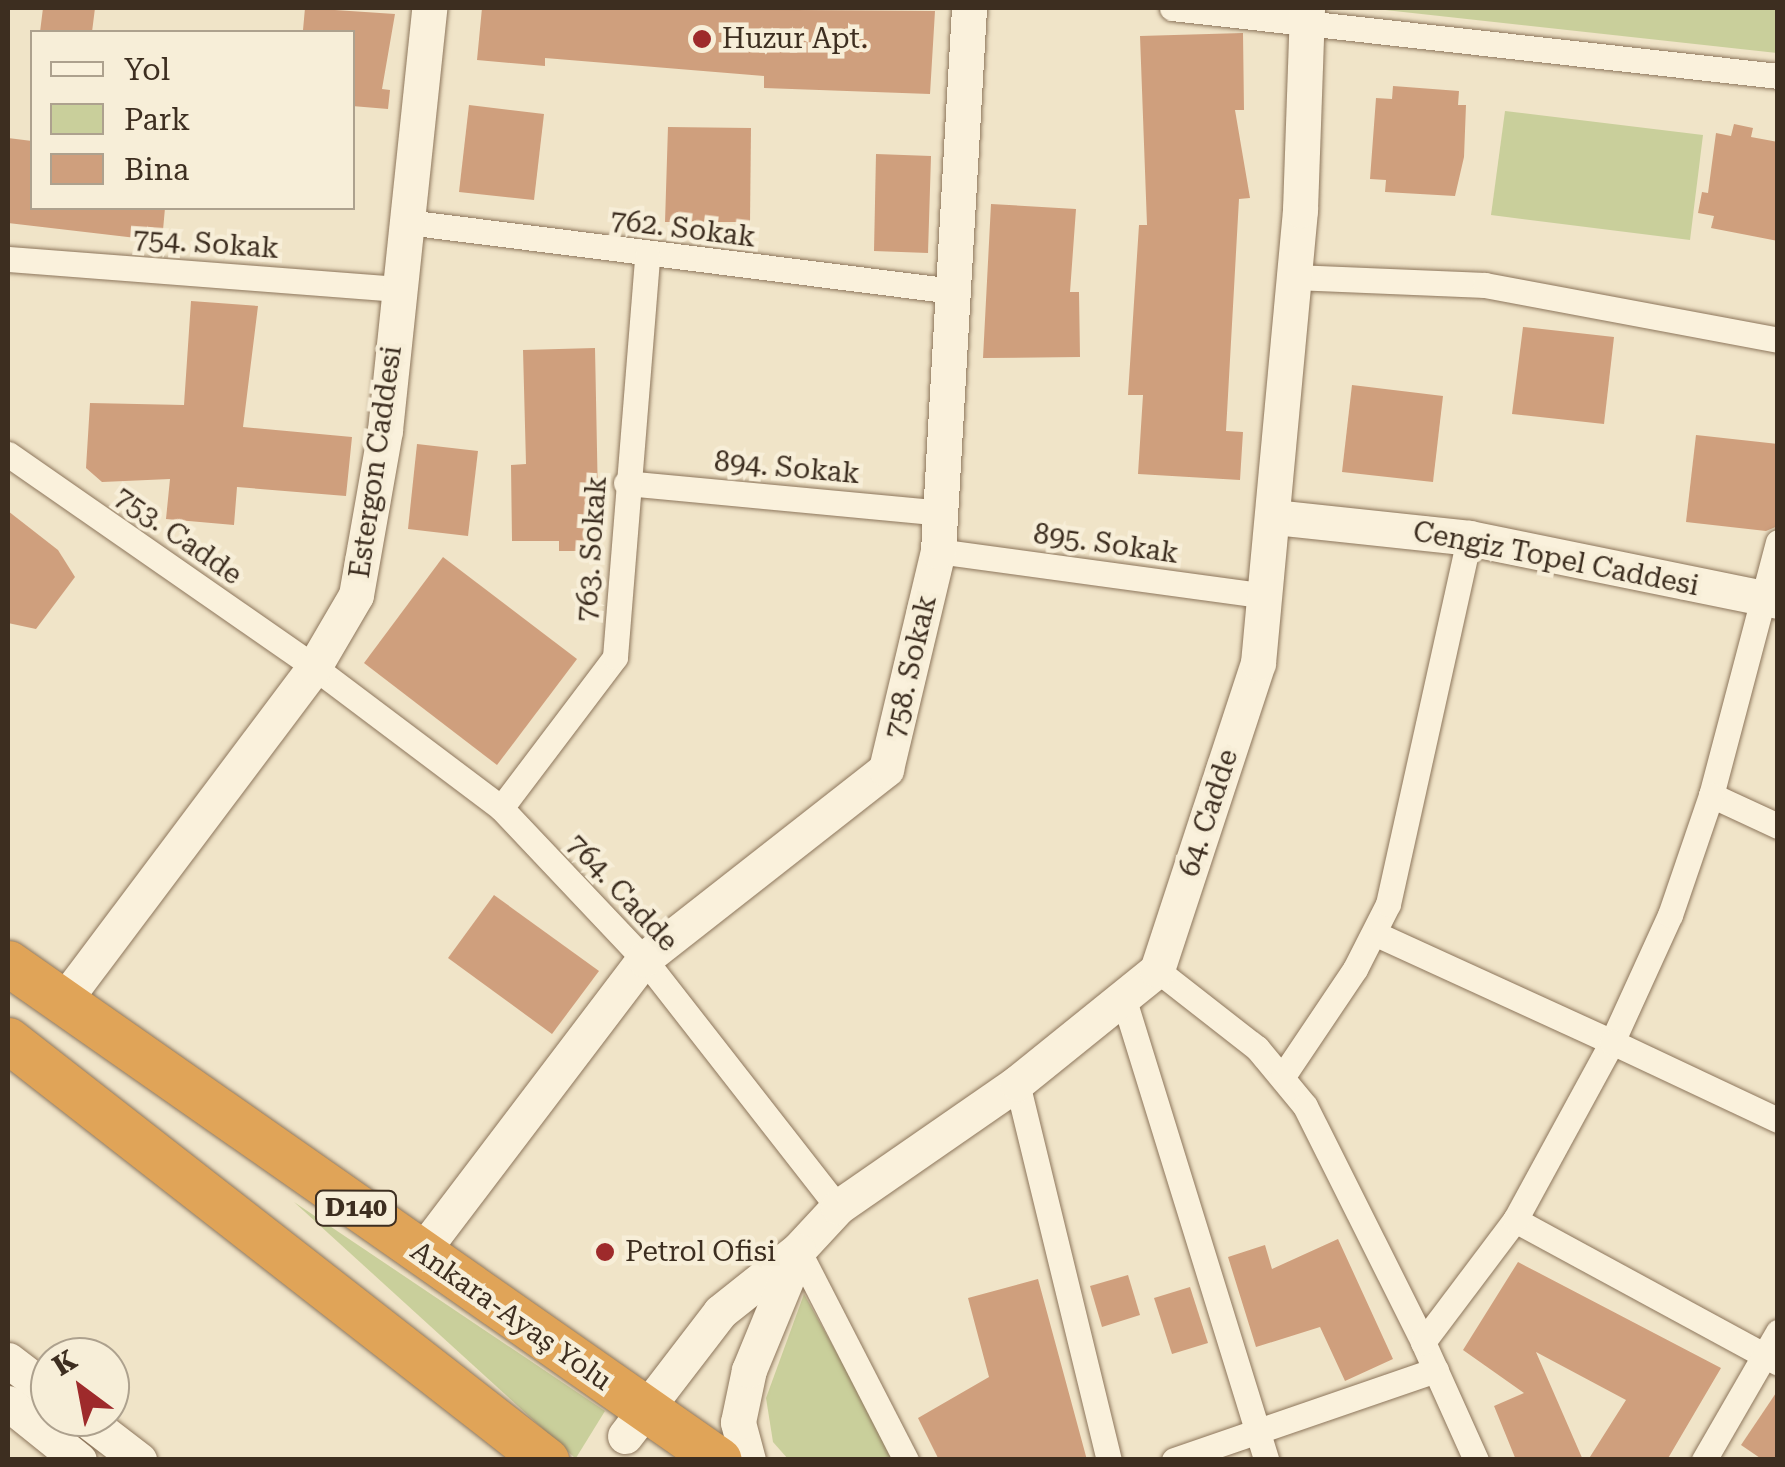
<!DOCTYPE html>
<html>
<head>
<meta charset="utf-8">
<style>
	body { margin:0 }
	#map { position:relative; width:1785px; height:1467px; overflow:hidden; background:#f0e4c8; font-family:"Roboto Serif",serif }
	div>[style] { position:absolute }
	.green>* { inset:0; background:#c9cf9b }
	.building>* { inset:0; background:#cf9f7d }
	.roads { filter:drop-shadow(0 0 2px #8d765c) drop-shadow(0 0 2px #8d765c) }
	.street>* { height:25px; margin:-12.5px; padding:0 12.5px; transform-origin:12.5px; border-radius:12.5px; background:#faf1dc }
	.secondary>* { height:35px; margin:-17.5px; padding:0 17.5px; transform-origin:17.5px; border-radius:17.5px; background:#faf1dc }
	.highway>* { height:45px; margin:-22.5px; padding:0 22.5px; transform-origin:22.5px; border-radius:22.5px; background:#e0a458 }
	.dots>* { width:28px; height:28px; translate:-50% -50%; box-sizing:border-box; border:5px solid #f7eed8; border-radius:50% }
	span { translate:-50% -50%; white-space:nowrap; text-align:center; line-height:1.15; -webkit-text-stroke:9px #f7eed8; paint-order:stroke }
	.shield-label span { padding:2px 8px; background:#f7eed8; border:2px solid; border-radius:8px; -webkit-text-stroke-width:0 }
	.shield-label { font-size:25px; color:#3d2e20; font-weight:700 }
	.poi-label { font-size:28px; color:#3d2e20 }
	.left { translate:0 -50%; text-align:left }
	.street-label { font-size:28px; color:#3d2e20 }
	.frame { position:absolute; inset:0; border:10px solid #3d2e20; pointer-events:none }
	.legend { position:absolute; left:30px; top:30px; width:325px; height:180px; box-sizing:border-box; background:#f7eed8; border:2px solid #ada18e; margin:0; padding:12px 18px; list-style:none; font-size:30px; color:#3d2e20 }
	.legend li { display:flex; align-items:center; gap:20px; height:50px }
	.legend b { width:50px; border:2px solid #ada18e }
	.north { position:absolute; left:30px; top:1337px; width:100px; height:100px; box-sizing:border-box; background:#f7eed8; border:2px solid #ada18e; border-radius:50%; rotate:328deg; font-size:28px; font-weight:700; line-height:40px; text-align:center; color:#3d2e20 }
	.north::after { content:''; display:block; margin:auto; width:35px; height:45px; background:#9e2a2b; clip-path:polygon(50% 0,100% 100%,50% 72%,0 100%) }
</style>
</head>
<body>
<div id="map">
	<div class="green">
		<div style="clip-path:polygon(1367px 8px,1777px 8px,1777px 53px)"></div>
		<div style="clip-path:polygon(1505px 111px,1703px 135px,1690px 240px,1491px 215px)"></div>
		<div style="clip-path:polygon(294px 1202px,605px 1411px,576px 1458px,575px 1458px)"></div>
		<div style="clip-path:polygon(804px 1294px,859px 1393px,893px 1459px,788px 1459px,773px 1442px,766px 1398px)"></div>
	</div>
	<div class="building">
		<div style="clip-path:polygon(43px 8px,95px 8px,92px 32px,40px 32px)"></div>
		<div style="clip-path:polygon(305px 8px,395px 14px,382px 89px,390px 90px,388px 109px,352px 106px,352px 32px,303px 30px)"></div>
		<div style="clip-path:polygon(482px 8px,935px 11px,930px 94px,764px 88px,764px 76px,545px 58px,545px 66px,477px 60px)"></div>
		<div style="clip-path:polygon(1243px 33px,1244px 110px,1235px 110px,1250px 198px,1239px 199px,1226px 431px,1243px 432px,1240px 480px,1138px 474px,1143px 395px,1128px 395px,1139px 225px,1147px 225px,1140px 36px)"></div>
		<div style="clip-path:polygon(1393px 86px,1459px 91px,1458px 105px,1466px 105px,1464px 157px,1455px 196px,1385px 192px,1386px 180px,1370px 179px,1376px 98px,1392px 99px)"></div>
		<div style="clip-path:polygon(469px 105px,544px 114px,534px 200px,459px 192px)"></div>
		<div style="clip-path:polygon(1734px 124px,1753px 128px,1751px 137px,1778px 142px,1778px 241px,1711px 228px,1714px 216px,1698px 213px,1702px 192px,1708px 193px,1716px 133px,1731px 136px)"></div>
		<div style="clip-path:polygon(668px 127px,751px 128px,750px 222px,665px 222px)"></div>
		<div style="clip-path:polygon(8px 138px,32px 141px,32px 208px,165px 208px,162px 241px,8px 223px)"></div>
		<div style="clip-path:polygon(876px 154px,931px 156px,928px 253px,874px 251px)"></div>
		<div style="clip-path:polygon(991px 204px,1076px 209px,1070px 292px,1079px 292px,1080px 357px,983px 358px)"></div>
		<div style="clip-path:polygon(191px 301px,258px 306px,243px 427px,352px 437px,346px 496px,237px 487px,234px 525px,166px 519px,170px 479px,102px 482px,86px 468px,90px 403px,184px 405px)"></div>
		<div style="clip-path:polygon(1523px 327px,1614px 337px,1604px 424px,1512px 414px)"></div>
		<div style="clip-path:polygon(595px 348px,599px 551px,559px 551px,559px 541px,512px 541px,511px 465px,526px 464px,523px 350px)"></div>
		<div style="clip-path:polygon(1352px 385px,1443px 396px,1433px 482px,1342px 472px)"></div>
		<div style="clip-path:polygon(1696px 435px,1778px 444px,1778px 526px,1766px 531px,1686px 522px)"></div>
		<div style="clip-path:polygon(417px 444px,478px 451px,468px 536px,408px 529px)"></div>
		<div style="clip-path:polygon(8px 511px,58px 550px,75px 577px,36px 629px,8px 623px)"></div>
		<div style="clip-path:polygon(443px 557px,577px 659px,497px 765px,364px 663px)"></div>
		<div style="clip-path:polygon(494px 895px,599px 971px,552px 1034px,448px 958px)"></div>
		<div style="clip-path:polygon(1338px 1239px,1393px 1359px,1345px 1381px,1320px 1327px,1256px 1347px,1228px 1257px,1265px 1245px,1272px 1269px)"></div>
		<div style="clip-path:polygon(1518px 1262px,1721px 1368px,1667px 1460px,1588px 1460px,1626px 1400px,1536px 1352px,1583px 1460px,1516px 1460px,1494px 1406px,1524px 1393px,1463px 1350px)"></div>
		<div style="clip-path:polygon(1128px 1275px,1140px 1315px,1102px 1327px,1090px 1286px)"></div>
		<div style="clip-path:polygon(1038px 1279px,1087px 1460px,939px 1460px,918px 1418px,989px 1377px,968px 1298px)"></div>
		<div style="clip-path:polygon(1190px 1287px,1208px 1343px,1172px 1354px,1154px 1298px)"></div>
		<div style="clip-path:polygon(1778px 1390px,1778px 1460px,1763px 1460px,1741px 1445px)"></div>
	</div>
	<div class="roads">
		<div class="street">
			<div style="left:1172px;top:8px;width:610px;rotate:6.4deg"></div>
			<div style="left:407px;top:222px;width:550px;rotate:7.2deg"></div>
			<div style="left:8px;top:259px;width:392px;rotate:4.4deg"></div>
			<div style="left:1294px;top:277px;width:191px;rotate:2.4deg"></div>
			<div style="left:1485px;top:285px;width:298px;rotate:10.6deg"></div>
			<div style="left:8px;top:454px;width:373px;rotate:34.8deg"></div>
			<div style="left:314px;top:667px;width:234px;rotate:37deg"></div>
			<div style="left:501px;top:808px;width:208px;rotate:46.6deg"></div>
			<div style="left:644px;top:959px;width:315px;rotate:52deg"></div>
			<div style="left:626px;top:483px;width:317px;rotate:5.4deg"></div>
			<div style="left:1778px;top:542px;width:262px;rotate:104.8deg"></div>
			<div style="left:1711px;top:795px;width:74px;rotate:24.8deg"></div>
			<div style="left:938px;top:551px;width:330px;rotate:7.8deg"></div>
			<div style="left:501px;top:808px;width:189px;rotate:-52.9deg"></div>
			<div style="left:615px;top:657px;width:402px;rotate:-85.4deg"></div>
			<div style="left:1376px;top:934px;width:260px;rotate:24.6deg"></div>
			<div style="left:1612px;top:1042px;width:140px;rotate:-65.5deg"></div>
			<div style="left:1670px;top:915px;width:127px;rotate:-71.1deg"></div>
			<div style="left:1157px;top:970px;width:127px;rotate:38deg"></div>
			<div style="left:1257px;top:1048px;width:75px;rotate:50.4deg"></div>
			<div style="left:1305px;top:1106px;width:264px;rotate:63.4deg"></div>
			<div style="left:1124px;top:1000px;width:481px;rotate:72.8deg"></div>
			<div style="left:1283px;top:1076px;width:129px;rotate:-56.1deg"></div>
			<div style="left:1355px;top:969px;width:73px;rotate:-63.1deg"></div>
			<div style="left:1388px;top:904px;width:375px;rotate:-77.5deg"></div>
			<div style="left:1017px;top:1083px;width:388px;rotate:76.3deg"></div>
			<div style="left:1515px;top:1220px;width:299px;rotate:28.5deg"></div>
			<div style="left:798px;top:1250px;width:236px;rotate:62.8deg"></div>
			<div style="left:1174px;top:1460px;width:277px;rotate:-19deg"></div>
			<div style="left:1476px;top:1460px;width:129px;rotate:-114.2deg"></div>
			<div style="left:1423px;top:1342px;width:153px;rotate:-53deg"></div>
			<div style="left:1515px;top:1220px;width:203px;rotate:-61.4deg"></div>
			<div style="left:1612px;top:1042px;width:183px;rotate:25.2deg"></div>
			<div style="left:1704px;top:1460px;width:148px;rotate:-60deg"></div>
		</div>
		<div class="secondary">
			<div style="left:1274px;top:517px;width:196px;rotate:6.1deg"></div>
			<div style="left:1469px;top:538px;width:315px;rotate:11.5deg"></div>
			<div style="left:62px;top:1003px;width:420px;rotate:-53.1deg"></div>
			<div style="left:314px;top:667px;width:83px;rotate:-59.7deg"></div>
			<div style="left:356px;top:595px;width:168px;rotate:-80deg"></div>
			<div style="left:385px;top:430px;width:424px;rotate:-84deg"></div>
			<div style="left:420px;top:1254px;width:370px;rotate:-52.8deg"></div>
			<div style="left:644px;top:959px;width:308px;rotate:-38.1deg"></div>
			<div style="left:886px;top:769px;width:224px;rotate:-76.6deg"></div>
			<div style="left:938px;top:551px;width:544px;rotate:-86.73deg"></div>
			<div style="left:8px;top:1360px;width:53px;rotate:37.3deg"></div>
			<div style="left:8px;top:1403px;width:91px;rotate:38.8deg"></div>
			<div style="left:83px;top:1417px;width:71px;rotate:37.5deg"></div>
			<div style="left:625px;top:1436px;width:156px;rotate:-52.5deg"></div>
			<div style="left:720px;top:1312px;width:100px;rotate:-38.5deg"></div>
			<div style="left:798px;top:1250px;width:59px;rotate:-47.1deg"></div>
			<div style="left:838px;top:1207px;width:218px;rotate:-34.7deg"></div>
			<div style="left:1017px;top:1083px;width:180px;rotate:-38.9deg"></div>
			<div style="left:1157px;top:970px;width:323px;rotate:-71.8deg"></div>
			<div style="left:1258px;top:663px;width:455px;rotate:-84.7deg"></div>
			<div style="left:1300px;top:210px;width:202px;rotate:-88deg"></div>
			<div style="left:748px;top:1460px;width:39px;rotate:-105deg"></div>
			<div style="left:738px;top:1422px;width:53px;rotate:-78.1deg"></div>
			<div style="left:749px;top:1370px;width:129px;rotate:-67.6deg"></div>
		</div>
		<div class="highway">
			<div style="left:8px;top:963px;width:867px;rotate:34.95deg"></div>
			<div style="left:8px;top:1040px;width:683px;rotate:37.98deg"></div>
		</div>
	</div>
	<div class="dots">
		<div style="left:702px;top:39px;background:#9e2a2b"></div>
		<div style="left:605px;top:1252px;background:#9e2a2b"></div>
	</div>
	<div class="shield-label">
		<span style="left:356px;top:1208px">D140</span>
	</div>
	<div class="poi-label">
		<span class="left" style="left:722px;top:39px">Huzur Apt.</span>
		<span class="left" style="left:625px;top:1252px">Petrol Ofisi</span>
	</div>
	<div class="street-label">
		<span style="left:683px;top:229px;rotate:7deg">762. Sokak</span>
		<span style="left:206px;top:244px;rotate:4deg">754. Sokak</span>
		<span style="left:376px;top:462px;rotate:-82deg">Estergon Caddesi</span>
		<span style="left:787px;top:468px;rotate:5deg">894. Sokak</span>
		<span style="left:178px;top:536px;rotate:35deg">753. Cadde</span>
		<span style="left:1106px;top:544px;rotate:8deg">895. Sokak</span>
		<span style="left:592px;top:549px;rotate:-86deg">763. Sokak</span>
		<span style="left:1556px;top:559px;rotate:11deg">Cengiz Topel Caddesi</span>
		<span style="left:911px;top:667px;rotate:-77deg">758. Sokak</span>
		<span style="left:1209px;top:813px;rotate:-72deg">64. Cadde</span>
		<span style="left:622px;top:893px;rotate:47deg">764. Cadde</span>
		<span style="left:511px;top:1316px;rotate:35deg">Ankara-Ayaş Yolu</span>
	</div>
	<div class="frame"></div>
	<ul class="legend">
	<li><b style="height:12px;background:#faf1dc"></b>Yol</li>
	<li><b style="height:28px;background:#c9cf9b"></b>Park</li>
	<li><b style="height:28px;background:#cf9f7d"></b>Bina</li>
	</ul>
	<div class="north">K</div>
</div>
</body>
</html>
